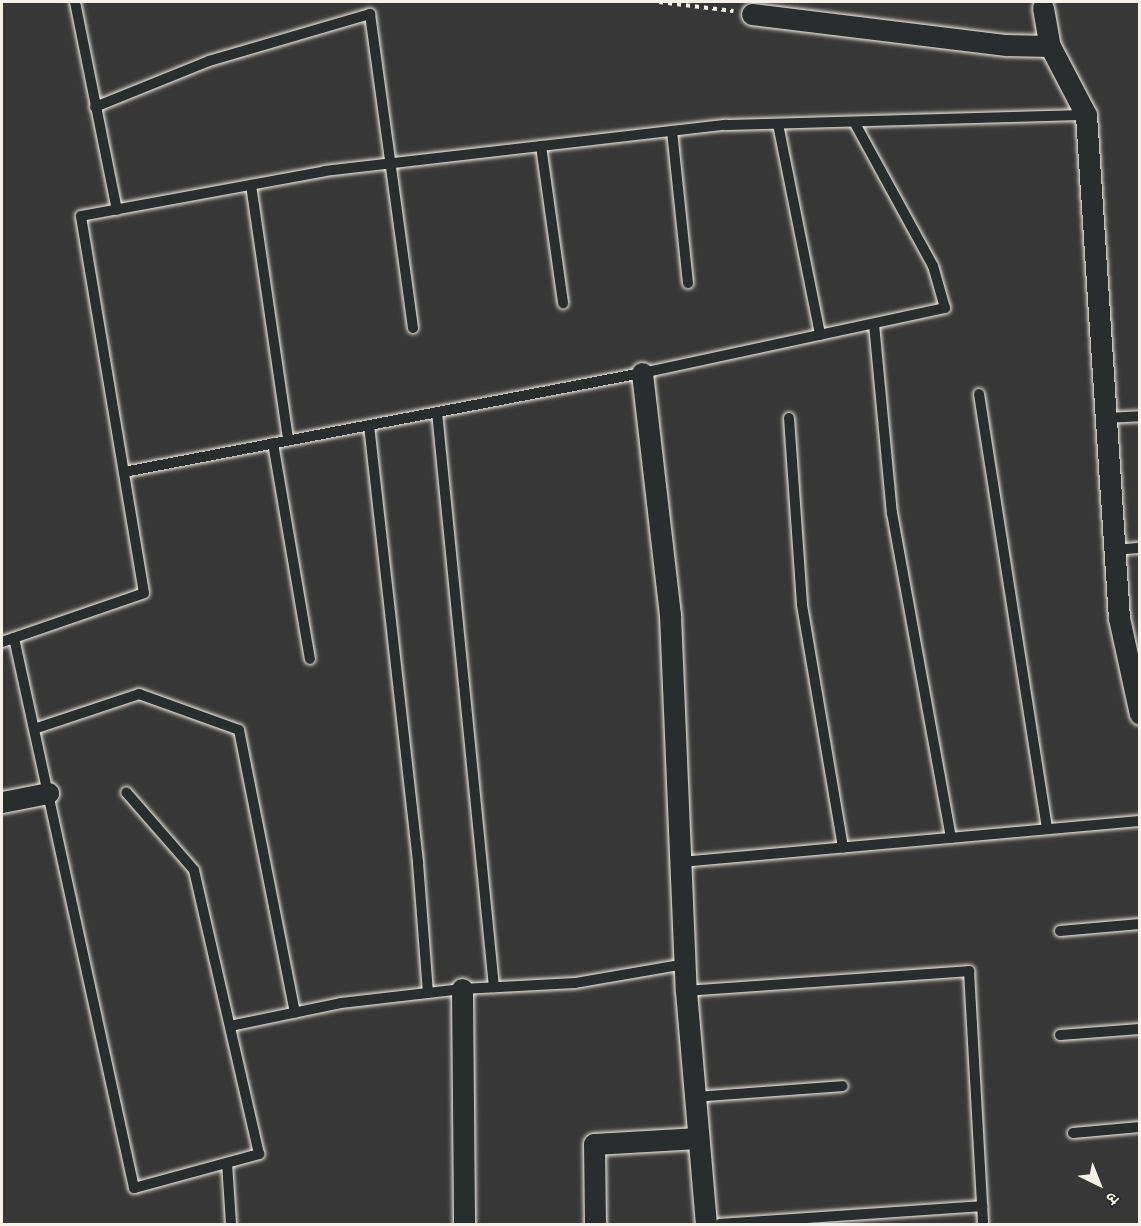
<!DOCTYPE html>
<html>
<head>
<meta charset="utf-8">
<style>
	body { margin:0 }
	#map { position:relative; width:1141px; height:1226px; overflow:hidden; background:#383737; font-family:Dekko,"Playpen Sans Deva",sans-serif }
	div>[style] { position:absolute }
	.path>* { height:4px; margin-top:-2px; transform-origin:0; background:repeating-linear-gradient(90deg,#f4f1e8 0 4.5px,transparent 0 9px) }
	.roads { filter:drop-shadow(0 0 2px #f4f1e8) drop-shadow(0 0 2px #f4f1e8) }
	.service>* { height:10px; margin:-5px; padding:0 5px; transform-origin:5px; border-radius:5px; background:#2a2d2e }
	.minor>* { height:21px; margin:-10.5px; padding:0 10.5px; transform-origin:10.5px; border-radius:10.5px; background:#2a2d2e }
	span { translate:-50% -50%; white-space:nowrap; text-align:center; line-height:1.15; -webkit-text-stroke:4.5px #2a2d2e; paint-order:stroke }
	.frame { position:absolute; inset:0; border:3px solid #f4f1e8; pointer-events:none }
	.north { position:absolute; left:1069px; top:1154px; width:60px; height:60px; -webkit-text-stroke:4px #2a2d2e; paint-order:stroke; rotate:137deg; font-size:16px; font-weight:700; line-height:24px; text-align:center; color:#f4f1e8 }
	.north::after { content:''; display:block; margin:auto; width:21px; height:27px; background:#f4f1e8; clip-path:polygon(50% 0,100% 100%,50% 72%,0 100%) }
</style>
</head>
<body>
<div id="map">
	<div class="path">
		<div style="left:659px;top:2px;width:75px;rotate:6.9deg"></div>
	</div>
	<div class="roads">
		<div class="service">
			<div style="left:75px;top:2px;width:212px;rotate:78.6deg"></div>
			<div style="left:95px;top:107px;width:123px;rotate:-22deg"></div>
			<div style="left:209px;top:61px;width:168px;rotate:-16.3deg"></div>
			<div style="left:370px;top:14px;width:317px;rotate:82.2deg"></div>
			<div style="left:778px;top:124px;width:215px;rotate:78.7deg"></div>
			<div style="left:672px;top:131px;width:153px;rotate:84deg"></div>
			<div style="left:541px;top:146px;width:159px;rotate:82deg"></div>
			<div style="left:251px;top:185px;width:258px;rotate:81.7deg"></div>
			<div style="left:874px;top:324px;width:190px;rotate:84.6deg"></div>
			<div style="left:892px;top:513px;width:330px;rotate:79.7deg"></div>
			<div style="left:979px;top:394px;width:440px;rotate:81.1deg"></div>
			<div style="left:437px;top:412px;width:578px;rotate:84.34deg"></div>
			<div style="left:789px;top:418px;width:187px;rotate:86deg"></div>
			<div style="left:802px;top:605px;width:246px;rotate:80.4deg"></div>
			<div style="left:1106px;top:418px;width:34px;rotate:-3deg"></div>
			<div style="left:369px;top:425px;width:441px;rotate:83.6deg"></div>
			<div style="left:418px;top:863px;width:130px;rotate:85.6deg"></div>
			<div style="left:273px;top:443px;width:219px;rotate:80.3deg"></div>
			<div style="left:124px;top:472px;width:527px;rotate:-10.82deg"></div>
			<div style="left:642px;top:373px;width:310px;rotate:-12.1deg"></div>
			<div style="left:945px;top:308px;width:44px;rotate:-105.9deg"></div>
			<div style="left:933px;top:266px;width:164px;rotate:-118.7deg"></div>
			<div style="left:1115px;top:550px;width:25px;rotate:-5deg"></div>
			<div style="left:14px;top:638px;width:563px;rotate:77.69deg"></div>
			<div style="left:134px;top:1188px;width:130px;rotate:-15.2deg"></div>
			<div style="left:259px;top:1154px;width:291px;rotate:-102.9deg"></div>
			<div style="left:194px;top:870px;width:103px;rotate:-131.1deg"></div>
			<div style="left:2px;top:642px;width:150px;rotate:-19deg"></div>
			<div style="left:144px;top:593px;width:382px;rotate:-99.5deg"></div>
			<div style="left:81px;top:216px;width:248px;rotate:-10.4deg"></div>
			<div style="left:325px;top:171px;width:403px;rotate:-6.6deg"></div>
			<div style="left:725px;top:125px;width:361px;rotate:-1.6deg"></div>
			<div style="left:34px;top:729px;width:111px;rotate:-18.4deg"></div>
			<div style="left:139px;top:694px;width:106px;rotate:19.8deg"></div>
			<div style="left:239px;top:730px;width:288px;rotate:78.8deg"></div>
			<div style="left:680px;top:862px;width:462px;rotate:-5.1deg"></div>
			<div style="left:1060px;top:931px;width:80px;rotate:-5deg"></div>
			<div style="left:686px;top:991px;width:284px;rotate:-4deg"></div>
			<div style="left:969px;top:971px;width:253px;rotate:86.8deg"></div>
			<div style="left:230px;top:1026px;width:113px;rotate:-11.7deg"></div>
			<div style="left:341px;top:1003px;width:122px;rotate:-6.6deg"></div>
			<div style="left:462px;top:989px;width:113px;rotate:-3deg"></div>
			<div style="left:575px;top:983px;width:112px;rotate:-9.8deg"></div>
			<div style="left:1060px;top:1035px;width:80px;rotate:-4.3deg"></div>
			<div style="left:694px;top:1097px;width:149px;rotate:-4.2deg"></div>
			<div style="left:1073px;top:1133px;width:67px;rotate:-5.1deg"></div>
			<div style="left:227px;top:1163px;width:61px;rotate:86.2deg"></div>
			<div style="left:720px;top:1224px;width:263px;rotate:-3.9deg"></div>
		</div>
		<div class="minor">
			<div style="left:1043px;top:8px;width:39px;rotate:80deg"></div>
			<div style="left:1050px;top:46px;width:78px;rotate:62.4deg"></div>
			<div style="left:1086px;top:115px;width:504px;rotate:86.25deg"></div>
			<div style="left:1119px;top:618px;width:98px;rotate:77.7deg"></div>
			<div style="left:752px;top:14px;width:256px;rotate:7deg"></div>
			<div style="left:1006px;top:45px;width:44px;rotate:1.3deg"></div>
			<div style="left:642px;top:373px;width:244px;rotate:83.4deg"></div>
			<div style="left:670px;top:615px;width:376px;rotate:87.6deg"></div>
			<div style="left:686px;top:991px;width:234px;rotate:85.1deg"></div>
			<div style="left:2px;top:802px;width:47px;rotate:-11.1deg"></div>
			<div style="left:462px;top:989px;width:235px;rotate:89.5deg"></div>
			<div style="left:595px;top:1224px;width:80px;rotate:-90.7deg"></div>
			<div style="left:594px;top:1144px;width:104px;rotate:-3.3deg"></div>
		</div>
	</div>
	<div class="frame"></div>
	<div class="north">उ</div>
</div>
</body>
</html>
